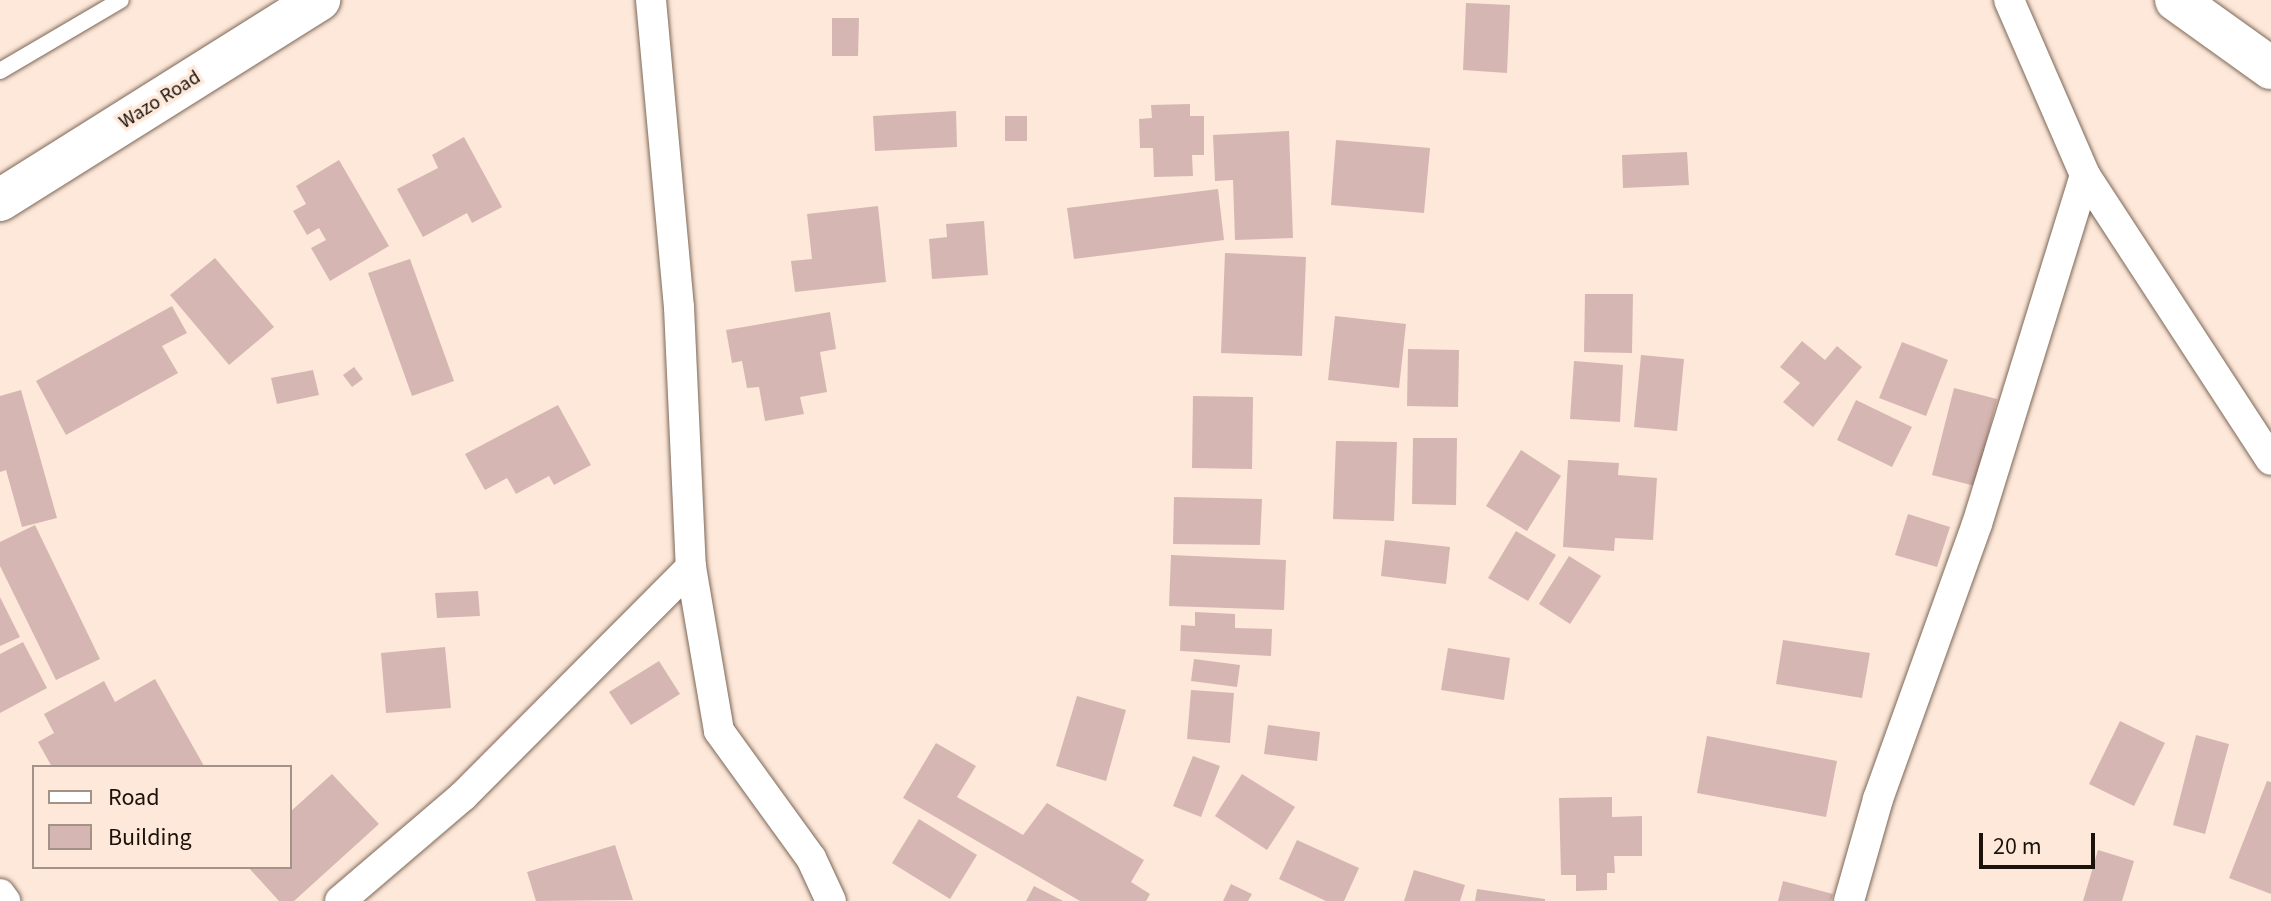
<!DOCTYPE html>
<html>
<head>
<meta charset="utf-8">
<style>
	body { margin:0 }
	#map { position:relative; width:2271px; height:901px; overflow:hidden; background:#fde8da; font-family:"Source Sans 3",sans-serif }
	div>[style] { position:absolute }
	.building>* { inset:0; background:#d6b6b2 }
	.roads { filter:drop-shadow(0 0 2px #7d6757) drop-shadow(0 0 2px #7d6757) }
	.service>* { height:16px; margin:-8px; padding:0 8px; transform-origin:8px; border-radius:8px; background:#fff }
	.minor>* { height:30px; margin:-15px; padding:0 15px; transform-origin:15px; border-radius:15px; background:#fff }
	.secondary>* { height:42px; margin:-21px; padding:0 21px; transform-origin:21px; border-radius:21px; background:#fff }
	span { translate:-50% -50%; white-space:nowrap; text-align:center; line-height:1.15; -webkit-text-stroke:7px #fde8da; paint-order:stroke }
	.street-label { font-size:20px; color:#1b120c }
	.legend { position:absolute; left:32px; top:765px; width:260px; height:104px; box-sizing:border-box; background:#fde8da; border:2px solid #a39288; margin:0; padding:10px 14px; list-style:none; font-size:24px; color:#1b120c }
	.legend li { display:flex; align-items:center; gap:16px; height:40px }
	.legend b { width:40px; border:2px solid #a39288 }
	.scale { position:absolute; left:1979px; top:833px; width:116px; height:36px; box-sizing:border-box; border:4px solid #1b120c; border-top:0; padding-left:10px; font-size:24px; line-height:28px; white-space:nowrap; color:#1b120c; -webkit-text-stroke:6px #fde8da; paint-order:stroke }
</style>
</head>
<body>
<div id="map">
	<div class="building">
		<div style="clip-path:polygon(1466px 3px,1510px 5px,1507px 73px,1463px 70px)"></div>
		<div style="clip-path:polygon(832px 18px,859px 18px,858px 56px,832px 56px)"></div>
		<div style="clip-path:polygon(1190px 104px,1190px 116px,1204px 116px,1204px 155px,1192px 155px,1193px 176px,1154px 177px,1153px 148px,1140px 148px,1139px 119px,1152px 118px,1151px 105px)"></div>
		<div style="clip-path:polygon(956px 111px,957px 147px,875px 151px,873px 116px)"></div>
		<div style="clip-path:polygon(1005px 116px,1027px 116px,1027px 141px,1005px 141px)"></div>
		<div style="clip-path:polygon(1289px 131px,1293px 238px,1235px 240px,1233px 180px,1215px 181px,1213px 135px)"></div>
		<div style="clip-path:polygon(464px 137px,502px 207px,472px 223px,467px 213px,423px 237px,397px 189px,438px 168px,432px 155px)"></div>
		<div style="clip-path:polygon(1336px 140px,1430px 148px,1424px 213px,1331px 205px)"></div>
		<div style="clip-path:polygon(1687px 152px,1689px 185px,1623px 188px,1622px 155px)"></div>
		<div style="clip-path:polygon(339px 160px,389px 246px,330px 281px,311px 248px,326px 240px,319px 228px,307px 235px,293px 211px,306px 204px,296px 186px)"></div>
		<div style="clip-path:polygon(1218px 189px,1224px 240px,1074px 259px,1067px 208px)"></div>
		<div style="clip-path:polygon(878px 206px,886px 282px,795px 292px,791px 261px,812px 259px,807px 214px)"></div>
		<div style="clip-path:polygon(984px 221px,988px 275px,932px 279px,929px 239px,947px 237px,946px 224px)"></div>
		<div style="clip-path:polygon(1225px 253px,1306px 257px,1302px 356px,1221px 353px)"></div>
		<div style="clip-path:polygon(215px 258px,274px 327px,229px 365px,170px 295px)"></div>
		<div style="clip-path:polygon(410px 259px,454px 381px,412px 396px,368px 273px)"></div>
		<div style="clip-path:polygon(1585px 294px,1633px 294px,1632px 353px,1584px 352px)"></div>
		<div style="clip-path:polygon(172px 306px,187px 333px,162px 346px,178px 373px,66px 435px,36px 381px)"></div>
		<div style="clip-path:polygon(830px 312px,836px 349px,820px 352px,827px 392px,800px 397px,804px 414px,765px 421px,759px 387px,747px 388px,742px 361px,732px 363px,726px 330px)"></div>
		<div style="clip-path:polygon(1335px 316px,1406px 324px,1399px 388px,1328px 380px)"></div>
		<div style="clip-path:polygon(1802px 341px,1825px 360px,1837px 346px,1862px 367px,1813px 427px,1783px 402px,1800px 383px,1780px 367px)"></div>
		<div style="clip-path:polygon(1902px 342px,1948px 360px,1926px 416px,1879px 398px)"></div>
		<div style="clip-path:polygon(1408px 349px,1459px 350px,1458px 407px,1407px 406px)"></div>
		<div style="clip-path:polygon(1641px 355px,1684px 359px,1677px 431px,1634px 427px)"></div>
		<div style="clip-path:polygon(1574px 361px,1623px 365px,1620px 422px,1570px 419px)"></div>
		<div style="clip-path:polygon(354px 367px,363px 379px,352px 387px,343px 375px)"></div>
		<div style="clip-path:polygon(313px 370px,319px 395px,277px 404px,271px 378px)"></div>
		<div style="clip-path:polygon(1954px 388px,1997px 399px,1975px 486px,1932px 475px)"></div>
		<div style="clip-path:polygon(21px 390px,57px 518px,22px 527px,6px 470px,0 472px,0 396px)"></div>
		<div style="clip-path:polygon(1193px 396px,1253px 397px,1252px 469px,1192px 468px)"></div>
		<div style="clip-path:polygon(1856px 400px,1912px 427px,1892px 467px,1837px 440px)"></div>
		<div style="clip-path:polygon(558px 405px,591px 465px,554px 485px,549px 476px,516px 494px,507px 478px,485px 490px,465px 454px)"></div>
		<div style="clip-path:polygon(1413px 438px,1457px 438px,1456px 505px,1412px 504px)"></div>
		<div style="clip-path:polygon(1336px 441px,1397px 442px,1394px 521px,1333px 519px)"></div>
		<div style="clip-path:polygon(1521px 450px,1561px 476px,1527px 531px,1486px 506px)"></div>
		<div style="clip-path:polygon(1568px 460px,1619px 463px,1618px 475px,1657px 478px,1653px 540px,1615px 538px,1614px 551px,1563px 547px)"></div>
		<div style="clip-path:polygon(1174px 497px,1262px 499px,1260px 545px,1173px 544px)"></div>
		<div style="clip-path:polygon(1908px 514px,1950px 527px,1937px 567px,1895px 555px)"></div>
		<div style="clip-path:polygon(35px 525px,100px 659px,56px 680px,0 566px,0 542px)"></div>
		<div style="clip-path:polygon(1516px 531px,1556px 555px,1528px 601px,1488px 578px)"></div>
		<div style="clip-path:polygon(1385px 540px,1450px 547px,1446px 584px,1381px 576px)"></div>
		<div style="clip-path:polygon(1171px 555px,1286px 560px,1284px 610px,1169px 606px)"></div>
		<div style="clip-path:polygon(1569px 556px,1601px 576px,1570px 624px,1539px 604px)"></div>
		<div style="clip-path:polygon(478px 591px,480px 616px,437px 618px,435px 593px)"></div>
		<div style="clip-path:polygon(0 597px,20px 637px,0 646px)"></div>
		<div style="clip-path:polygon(1195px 612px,1235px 614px,1235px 628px,1272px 629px,1271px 656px,1180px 651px,1181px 625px,1195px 626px)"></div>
		<div style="clip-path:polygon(1783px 640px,1870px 653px,1862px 698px,1776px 684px)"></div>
		<div style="clip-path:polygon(23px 642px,47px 688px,0 713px,0 654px)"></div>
		<div style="clip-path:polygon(445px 647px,451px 708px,386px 713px,381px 653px)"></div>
		<div style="clip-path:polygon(1448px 648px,1510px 658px,1504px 700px,1441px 690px)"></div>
		<div style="clip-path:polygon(1194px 659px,1240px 665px,1237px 687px,1191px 681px)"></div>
		<div style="clip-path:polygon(659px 661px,680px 694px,631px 725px,609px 692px)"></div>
		<div style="clip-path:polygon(155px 679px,204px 766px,52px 767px,38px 742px,54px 733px,44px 714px,104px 681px,115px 702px)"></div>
		<div style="clip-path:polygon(1191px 690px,1234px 693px,1230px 743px,1187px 739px)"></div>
		<div style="clip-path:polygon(1077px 696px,1126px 710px,1106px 781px,1056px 766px)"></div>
		<div style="clip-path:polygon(2120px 721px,2165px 743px,2134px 806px,2089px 784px)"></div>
		<div style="clip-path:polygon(1268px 725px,1320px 732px,1317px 761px,1264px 754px)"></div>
		<div style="clip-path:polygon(2196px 735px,2229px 744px,2205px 834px,2173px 825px)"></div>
		<div style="clip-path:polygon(1707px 736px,1837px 761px,1826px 817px,1697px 793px)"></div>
		<div style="clip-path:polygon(936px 743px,976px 766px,957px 797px,1023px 835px,1047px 803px,1144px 860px,1131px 882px,1150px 894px,1146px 901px,1080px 901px,903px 798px)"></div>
		<div style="clip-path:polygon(1193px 756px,1220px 766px,1201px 817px,1173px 806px)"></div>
		<div style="clip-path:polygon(332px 774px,379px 824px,294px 901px,279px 901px,248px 867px,290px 867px,290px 812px)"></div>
		<div style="clip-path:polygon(1242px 774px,1295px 807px,1267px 850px,1215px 816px)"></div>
		<div style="clip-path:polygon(2267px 781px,2271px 782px,2271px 894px,2229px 878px)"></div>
		<div style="clip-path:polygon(1612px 797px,1612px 817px,1642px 816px,1642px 856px,1614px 856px,1615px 873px,1607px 873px,1607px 890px,1576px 891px,1576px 875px,1561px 875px,1559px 798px)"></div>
		<div style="clip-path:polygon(919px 819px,977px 855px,950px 899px,892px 863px)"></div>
		<div style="clip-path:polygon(1297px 840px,1359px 868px,1344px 901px,1326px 901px,1279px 879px)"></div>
		<div style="clip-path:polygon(615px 845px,633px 900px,536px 901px,527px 872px)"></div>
		<div style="clip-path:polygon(2098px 850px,2134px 861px,2122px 901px,2083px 901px)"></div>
		<div style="clip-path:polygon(1414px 870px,1465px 885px,1460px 901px,1404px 901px)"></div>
		<div style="clip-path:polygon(1783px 881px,1833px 894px,1831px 901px,1778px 901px)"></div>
		<div style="clip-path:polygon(1231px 884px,1252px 894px,1248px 901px,1223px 901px)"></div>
		<div style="clip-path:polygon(1034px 886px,1063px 901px,1026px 901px)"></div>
		<div style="clip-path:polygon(1477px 889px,1545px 899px,1545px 901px,1475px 901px)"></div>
	</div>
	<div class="roads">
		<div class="service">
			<div style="left:0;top:71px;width:140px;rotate:-30.4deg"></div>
		</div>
		<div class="minor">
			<div style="left:651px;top:0;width:308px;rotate:84.8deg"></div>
			<div style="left:679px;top:307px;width:260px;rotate:87.4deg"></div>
			<div style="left:691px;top:567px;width:166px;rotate:80.3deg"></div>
			<div style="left:719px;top:731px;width:157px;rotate:54.1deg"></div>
			<div style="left:811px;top:858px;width:47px;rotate:65.1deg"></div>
			<div style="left:2009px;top:0;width:191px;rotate:66.5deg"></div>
			<div style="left:2085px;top:175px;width:340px;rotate:56.9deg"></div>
			<div style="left:0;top:894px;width:9px;rotate:54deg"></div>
			<div style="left:340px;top:901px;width:162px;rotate:-40.5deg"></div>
			<div style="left:463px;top:796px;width:323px;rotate:-45.1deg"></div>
			<div style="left:1849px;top:901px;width:106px;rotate:-74.1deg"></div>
			<div style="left:1878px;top:799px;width:292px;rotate:-70.2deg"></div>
			<div style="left:1977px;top:524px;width:365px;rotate:-72.8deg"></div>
		</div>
		<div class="secondary">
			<div style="left:2176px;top:0;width:117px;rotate:35.6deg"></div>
			<div style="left:0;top:200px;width:377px;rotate:-32.1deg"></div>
		</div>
	</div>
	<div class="street-label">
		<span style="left:160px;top:100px;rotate:-32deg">Wazo Road</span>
	</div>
	<ul class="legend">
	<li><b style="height:10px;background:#fff"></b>Road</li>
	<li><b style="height:22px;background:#d6b6b2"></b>Building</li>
	</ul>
	<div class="scale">20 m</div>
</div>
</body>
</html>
